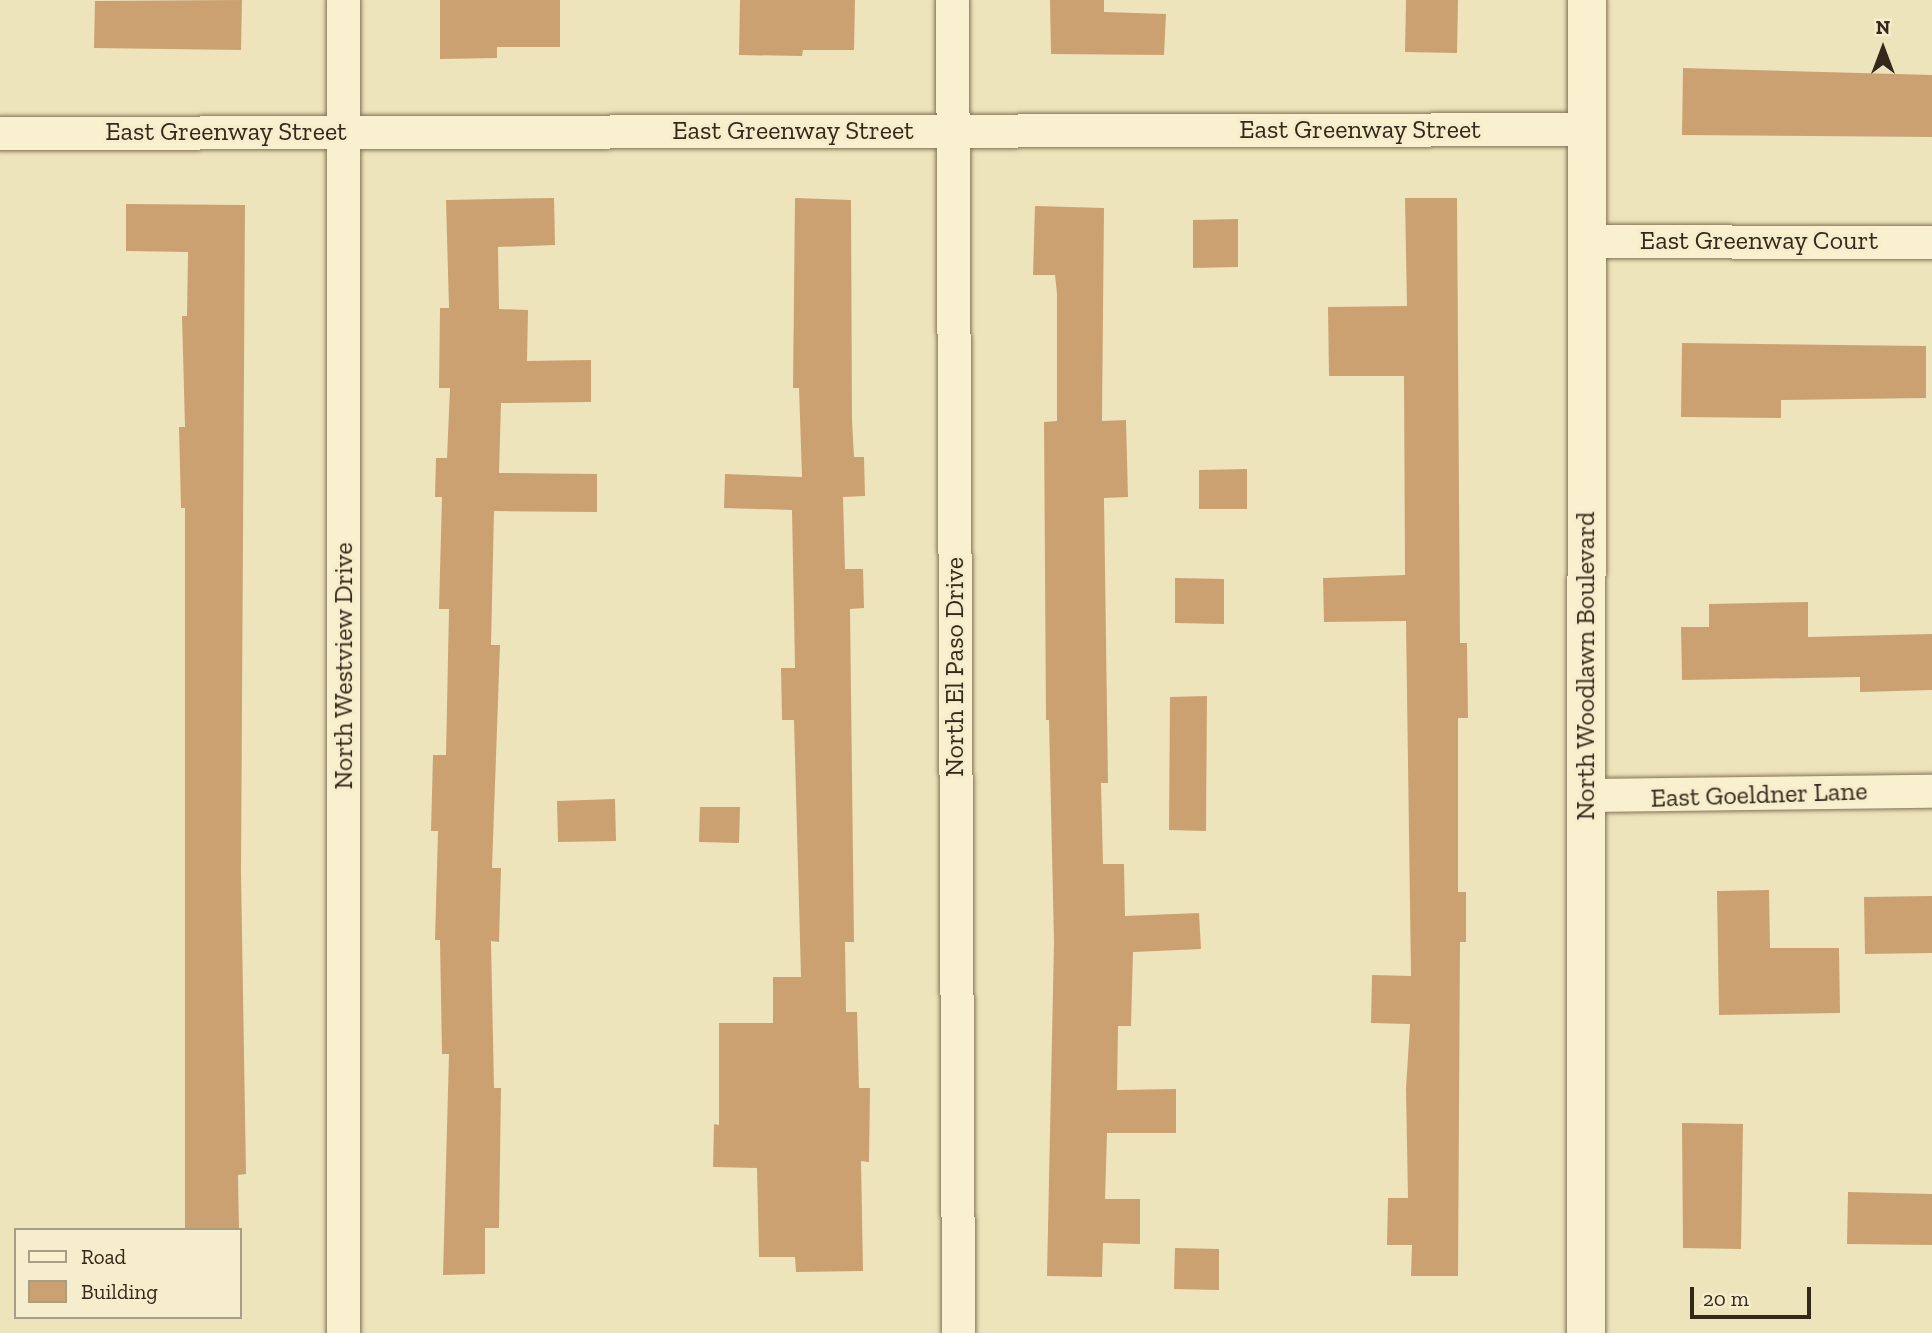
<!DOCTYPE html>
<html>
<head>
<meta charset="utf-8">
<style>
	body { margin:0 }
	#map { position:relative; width:1932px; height:1333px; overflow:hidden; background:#ede4bc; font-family:"Zilla Slab",serif }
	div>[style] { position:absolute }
	.building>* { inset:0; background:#cca171 }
	.roads { filter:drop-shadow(0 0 2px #847356) drop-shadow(0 0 2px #847356) }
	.street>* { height:33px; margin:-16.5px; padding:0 16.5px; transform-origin:16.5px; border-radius:16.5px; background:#f8f0cf }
	.secondary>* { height:38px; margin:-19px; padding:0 19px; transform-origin:19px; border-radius:19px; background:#f8f0cf }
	span { translate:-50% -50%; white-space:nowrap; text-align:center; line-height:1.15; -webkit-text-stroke:6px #f5edcb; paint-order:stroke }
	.street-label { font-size:26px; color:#33291b }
	.legend { position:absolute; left:14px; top:1228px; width:228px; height:91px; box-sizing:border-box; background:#f5edcb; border:2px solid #a79f85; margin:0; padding:9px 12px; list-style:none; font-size:21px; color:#33291b }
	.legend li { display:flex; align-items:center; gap:14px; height:35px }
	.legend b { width:35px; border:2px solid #a79f85 }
	.north { position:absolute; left:1848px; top:14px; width:70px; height:70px; -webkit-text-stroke:5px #f5edcb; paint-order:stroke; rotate:0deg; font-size:19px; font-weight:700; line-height:28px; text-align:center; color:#33291b }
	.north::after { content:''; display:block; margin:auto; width:24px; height:32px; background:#33291b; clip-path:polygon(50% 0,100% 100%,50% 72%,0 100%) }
	.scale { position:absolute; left:1690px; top:1287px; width:121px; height:32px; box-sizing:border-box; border:4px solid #33291b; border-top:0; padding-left:9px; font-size:21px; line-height:24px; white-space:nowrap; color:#33291b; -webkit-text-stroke:5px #f5edcb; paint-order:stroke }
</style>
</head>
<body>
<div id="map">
	<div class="building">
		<div style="clip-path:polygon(242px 0,241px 50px,94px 48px,95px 1px)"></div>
		<div style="clip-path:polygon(440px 0,560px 0,560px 47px,497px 47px,497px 58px,440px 59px)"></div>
		<div style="clip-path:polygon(740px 0,855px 0,854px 50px,803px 50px,802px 56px,739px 55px)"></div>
		<div style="clip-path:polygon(1050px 0,1104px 0,1104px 12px,1166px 14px,1164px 55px,1051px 54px)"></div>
		<div style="clip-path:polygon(1406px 0,1458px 0,1457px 53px,1405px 52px)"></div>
		<div style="clip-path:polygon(1683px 68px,1932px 75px,1932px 137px,1682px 135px)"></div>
		<div style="clip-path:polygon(554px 198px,555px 245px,498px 247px,499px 309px,528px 310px,527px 361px,591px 360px,591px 402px,501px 403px,499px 473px,597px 474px,597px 512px,494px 511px,491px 645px,500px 645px,492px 868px,501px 868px,499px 942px,491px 941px,494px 1088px,501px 1088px,499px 1228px,485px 1228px,485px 1274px,443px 1275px,449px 1054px,442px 1054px,440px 940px,435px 940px,438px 831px,431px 831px,433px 755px,446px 755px,449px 609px,439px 609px,442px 497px,435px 497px,436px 458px,447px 458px,450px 388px,439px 388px,440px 308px,449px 308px,446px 200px)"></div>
		<div style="clip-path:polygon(795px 198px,851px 200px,852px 420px,854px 457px,864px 457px,865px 496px,843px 497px,845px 569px,863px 569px,864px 608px,850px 609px,854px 942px,845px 942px,846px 1012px,857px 1012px,859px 1088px,870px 1088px,869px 1162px,861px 1161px,863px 1271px,796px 1272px,795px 1257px,759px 1257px,757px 1168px,713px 1167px,714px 1124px,719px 1125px,719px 1023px,773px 1023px,773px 977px,801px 977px,794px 720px,782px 720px,781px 668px,795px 668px,792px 510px,724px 508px,725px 474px,802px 477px,799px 388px,793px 388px)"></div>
		<div style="clip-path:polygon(1405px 198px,1457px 198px,1460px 643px,1467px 643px,1468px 718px,1458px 718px,1458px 892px,1466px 892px,1466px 942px,1460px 942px,1458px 1276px,1411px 1276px,1412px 1245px,1387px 1245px,1388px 1198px,1408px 1198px,1406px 1089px,1410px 1024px,1371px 1023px,1372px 975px,1411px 976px,1406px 621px,1324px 622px,1323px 578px,1405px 575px,1404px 376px,1329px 376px,1328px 307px,1407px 306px)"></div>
		<div style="clip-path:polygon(126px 204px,245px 205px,241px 872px,246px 1174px,238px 1175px,239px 1230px,185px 1230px,185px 508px,181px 508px,179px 427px,185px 427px,182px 316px,187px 316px,188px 252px,126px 251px)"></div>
		<div style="clip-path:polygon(1035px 206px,1104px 208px,1102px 421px,1126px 420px,1128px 497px,1104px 498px,1108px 783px,1101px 783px,1103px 864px,1124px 864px,1125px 916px,1199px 913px,1201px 949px,1133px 952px,1131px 1026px,1118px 1026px,1117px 1090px,1176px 1089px,1176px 1133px,1107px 1133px,1105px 1199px,1140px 1199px,1140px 1244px,1103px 1243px,1102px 1277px,1047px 1276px,1054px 942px,1049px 720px,1046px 720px,1044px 422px,1057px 421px,1057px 294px,1055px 275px,1033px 275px)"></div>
		<div style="clip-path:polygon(1238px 219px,1238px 267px,1193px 268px,1193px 220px)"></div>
		<div style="clip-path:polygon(1682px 343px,1926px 346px,1926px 398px,1781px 400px,1781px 418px,1681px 417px)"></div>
		<div style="clip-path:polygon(1247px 469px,1247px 509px,1199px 509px,1199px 470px)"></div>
		<div style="clip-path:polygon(1175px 578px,1224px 579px,1224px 624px,1175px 623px)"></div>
		<div style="clip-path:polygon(1808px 602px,1808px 637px,1932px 634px,1932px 690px,1860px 692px,1860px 677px,1682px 680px,1681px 627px,1709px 627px,1709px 604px)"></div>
		<div style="clip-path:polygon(1207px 696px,1206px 831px,1169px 830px,1170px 697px)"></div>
		<div style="clip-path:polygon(615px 799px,616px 841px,558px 842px,557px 801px)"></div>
		<div style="clip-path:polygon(700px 807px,740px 807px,739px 843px,699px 842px)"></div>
		<div style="clip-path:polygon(1769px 890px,1770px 948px,1839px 948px,1840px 1013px,1719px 1015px,1717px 891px)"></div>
		<div style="clip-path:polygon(1932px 896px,1932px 953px,1865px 954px,1864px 897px)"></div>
		<div style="clip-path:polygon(1682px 1123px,1743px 1124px,1741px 1249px,1683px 1248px)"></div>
		<div style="clip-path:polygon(1848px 1192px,1932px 1194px,1932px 1245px,1847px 1244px)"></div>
		<div style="clip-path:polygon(1175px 1248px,1219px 1249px,1219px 1290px,1174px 1289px)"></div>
	</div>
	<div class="roads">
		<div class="street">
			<div style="left:952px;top:0;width:1333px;rotate:89.74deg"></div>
			<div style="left:0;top:133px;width:1587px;rotate:-0.14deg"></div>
			<div style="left:1586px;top:241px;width:346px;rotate:0.2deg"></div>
			<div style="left:1586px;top:795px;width:346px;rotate:-0.7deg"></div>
			<div style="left:343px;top:1333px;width:1333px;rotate:-90deg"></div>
		</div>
		<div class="secondary">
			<div style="left:1586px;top:1333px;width:1333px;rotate:-89.96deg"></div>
		</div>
	</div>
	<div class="street-label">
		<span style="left:1360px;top:130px">East Greenway Street</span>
		<span style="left:793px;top:131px">East Greenway Street</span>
		<span style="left:226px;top:132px">East Greenway Street</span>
		<span style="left:1759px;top:241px">East Greenway Court</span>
		<span style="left:344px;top:666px;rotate:-90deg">North Westview Drive</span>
		<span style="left:1586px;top:666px;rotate:-90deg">North Woodlawn Boulevard</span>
		<span style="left:955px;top:667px;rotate:-90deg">North El Paso Drive</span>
		<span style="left:1759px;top:795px;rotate:-2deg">East Goeldner Lane</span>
	</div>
	<ul class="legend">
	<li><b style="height:9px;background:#f8f0cf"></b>Road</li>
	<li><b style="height:19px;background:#cca171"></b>Building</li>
	</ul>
	<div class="north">N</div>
	<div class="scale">20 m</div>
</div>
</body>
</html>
